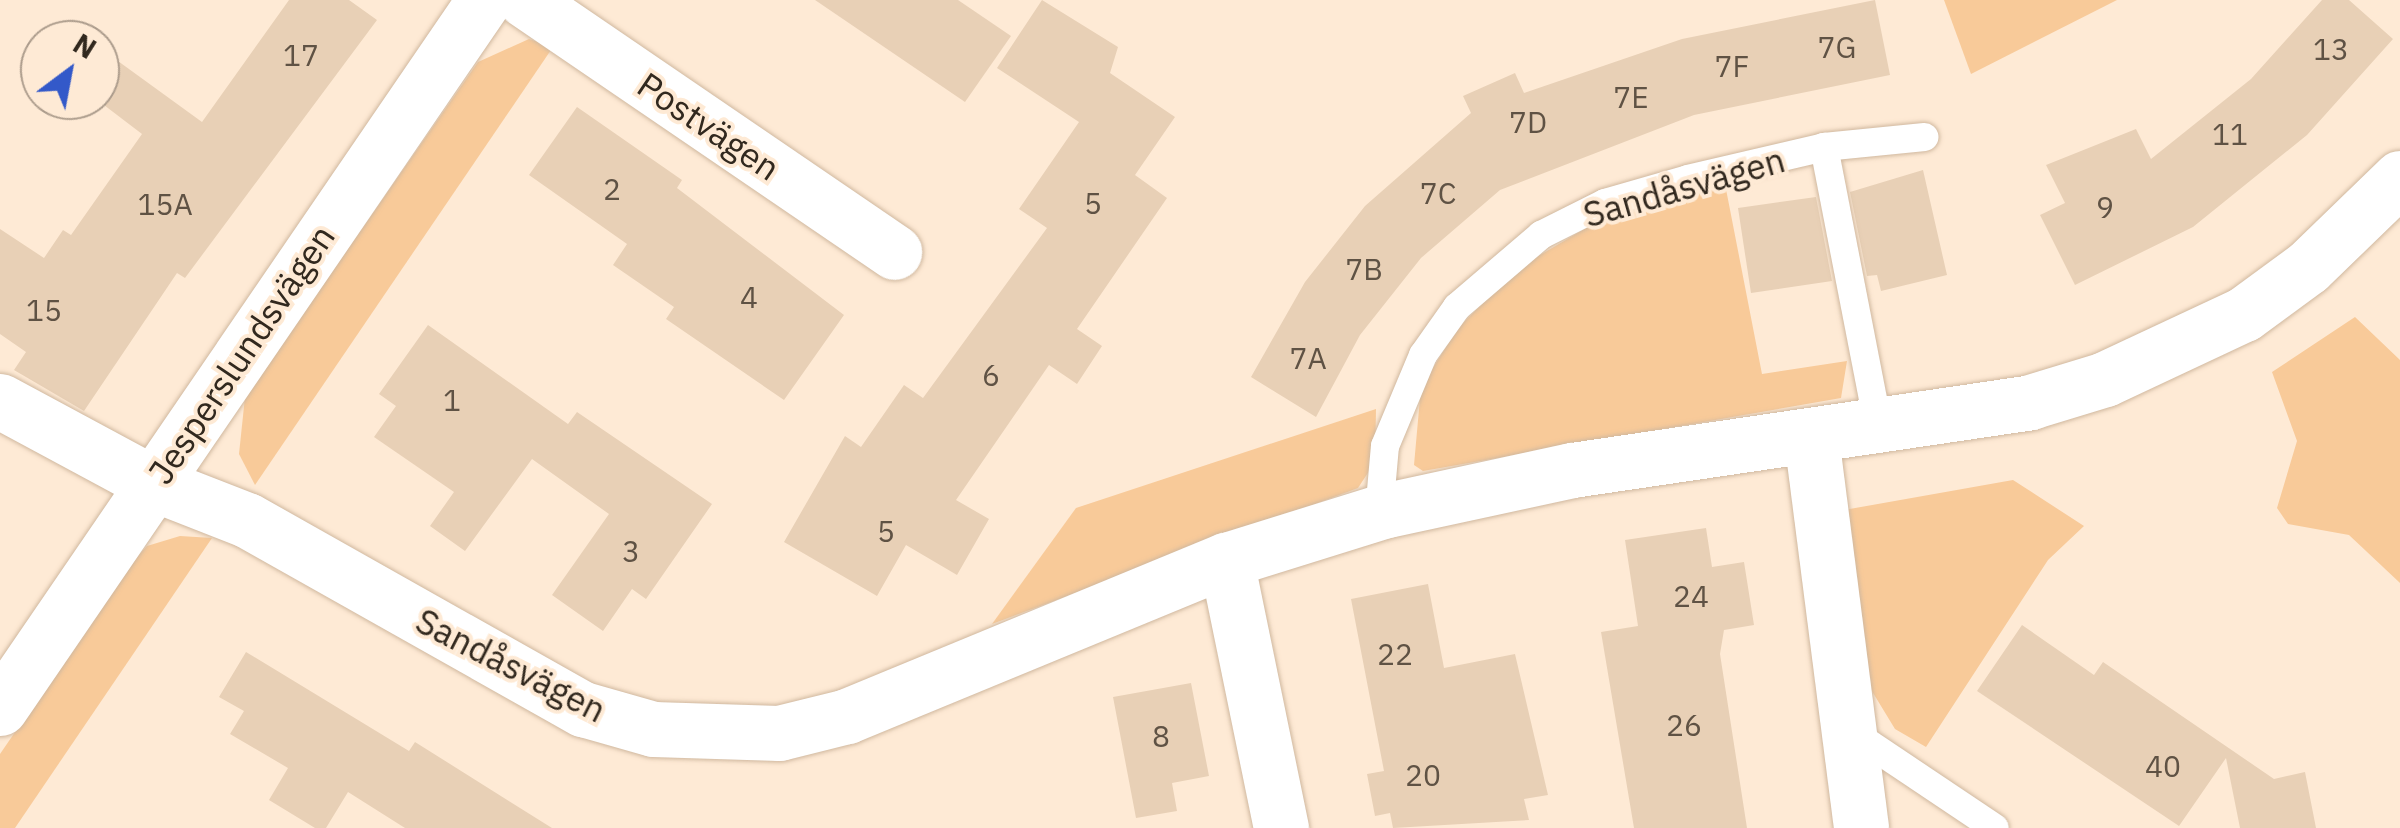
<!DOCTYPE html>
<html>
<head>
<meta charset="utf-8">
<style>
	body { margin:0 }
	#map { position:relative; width:2400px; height:828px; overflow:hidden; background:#feead5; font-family:"IBM Plex Sans",sans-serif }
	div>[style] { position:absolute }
	.green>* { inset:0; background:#f8ca99 }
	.building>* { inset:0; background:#e8d0b6 }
	.roads { filter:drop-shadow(0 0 2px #d0b89f) drop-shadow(0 0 2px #d0b89f) }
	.lane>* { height:28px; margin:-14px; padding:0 14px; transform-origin:14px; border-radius:14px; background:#fff }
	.street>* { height:55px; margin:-27.5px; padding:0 27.5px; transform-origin:27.5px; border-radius:27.5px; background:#fff }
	span { translate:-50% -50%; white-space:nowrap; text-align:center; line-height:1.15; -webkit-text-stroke:8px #feead5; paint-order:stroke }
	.number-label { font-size:30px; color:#5f5244 }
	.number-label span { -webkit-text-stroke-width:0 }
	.street-label { font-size:35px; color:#31281e }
	.north { position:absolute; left:20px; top:20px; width:100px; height:100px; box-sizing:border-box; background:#feead5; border:2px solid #ac9c8c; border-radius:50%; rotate:32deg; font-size:28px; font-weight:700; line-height:40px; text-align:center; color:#31281e }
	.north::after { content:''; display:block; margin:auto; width:35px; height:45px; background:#3359c9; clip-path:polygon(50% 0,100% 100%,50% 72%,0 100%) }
</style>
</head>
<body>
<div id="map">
	<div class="green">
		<div style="clip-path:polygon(1944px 0,2117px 0,1971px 74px)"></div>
		<div style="clip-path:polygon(529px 39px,553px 47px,255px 485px,239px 454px,245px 397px,478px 62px)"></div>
		<div style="clip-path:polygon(1725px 184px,1762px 374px,1847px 361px,1841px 398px,1423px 471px,1414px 465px,1421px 387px,1458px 328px,1518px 268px,1593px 224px)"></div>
		<div style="clip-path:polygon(2355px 317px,2400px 360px,2400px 583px,2349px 535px,2288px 524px,2277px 508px,2297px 441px,2272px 372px)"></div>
		<div style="clip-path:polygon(1376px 409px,1375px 462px,1358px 488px,992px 624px,1076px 508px)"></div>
		<div style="clip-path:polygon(2013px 480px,2084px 526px,2048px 560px,1926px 747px,1895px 729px,1867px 683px,1844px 510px)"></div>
		<div style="clip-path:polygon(180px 536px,212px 538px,15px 828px,0 828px,0 754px,129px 566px,147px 546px)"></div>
	</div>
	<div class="building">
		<div style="clip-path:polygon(289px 0,349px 0,377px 20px,185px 278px,177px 273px,84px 411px,14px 370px,26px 352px,0 334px,0 229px,44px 258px,63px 230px,71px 235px,142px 134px,100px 102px,100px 48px,202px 122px)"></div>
		<div style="clip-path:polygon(815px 0,958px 0,1011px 36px,965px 102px)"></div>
		<div style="clip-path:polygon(1042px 0,1118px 47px,1110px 73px,1175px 117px,1135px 175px,1167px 198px,1077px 329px,1102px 346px,1077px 384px,1049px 365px,956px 500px,989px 519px,957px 575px,906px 545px,877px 596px,784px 542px,845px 436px,861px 447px,904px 385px,923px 398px,1047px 228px,1019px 209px,1079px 122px,997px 68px)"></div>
		<div style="clip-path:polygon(1875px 0,1890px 75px,1694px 115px,1500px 190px,1421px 258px,1360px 335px,1316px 417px,1251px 377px,1305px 282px,1365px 206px,1471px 113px,1463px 96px,1515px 73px,1524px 93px,1682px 39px)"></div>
		<div style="clip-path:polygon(2322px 0,2349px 0,2393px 39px,2307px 135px,2193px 227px,2075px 285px,2040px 215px,2065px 203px,2046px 165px,2136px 129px,2151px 159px,2251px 79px)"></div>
		<div style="clip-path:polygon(577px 107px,682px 180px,677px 188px,844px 315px,784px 400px,666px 319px,674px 307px,613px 265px,627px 244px,529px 175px)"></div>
		<div style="clip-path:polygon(1923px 170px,1947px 275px,1881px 291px,1877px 275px,1867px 276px,1850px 192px)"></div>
		<div style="clip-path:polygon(1816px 197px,1832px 281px,1751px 293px,1738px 208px)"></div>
		<div style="clip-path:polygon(428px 325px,568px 424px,577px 412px,712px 504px,646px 599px,632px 589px,603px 631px,552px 595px,609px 514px,532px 459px,465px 551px,430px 526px,454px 492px,374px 437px,396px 406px,379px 394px)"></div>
		<div style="clip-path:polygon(1706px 528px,1712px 567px,1744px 562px,1754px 625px,1724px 630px,1720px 654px,1747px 828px,1634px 828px,1601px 632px,1638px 626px,1625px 540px)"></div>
		<div style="clip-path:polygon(1428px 584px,1444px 668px,1515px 654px,1548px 795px,1524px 799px,1529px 820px,1393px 828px,1390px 813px,1375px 816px,1367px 774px,1384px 771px,1351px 599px)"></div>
		<div style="clip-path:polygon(2022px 625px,2094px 675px,2103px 662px,2274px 779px,2305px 772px,2316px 828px,2240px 828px,2226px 758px,2179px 826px,1977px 691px)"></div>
		<div style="clip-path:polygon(246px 652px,409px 751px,415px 742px,552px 828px,405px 828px,348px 792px,326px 828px,315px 828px,269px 800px,288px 768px,230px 734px,244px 711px,219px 697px)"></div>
		<div style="clip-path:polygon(1191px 683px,1209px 776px,1172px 783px,1177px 811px,1136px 818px,1113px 697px)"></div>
	</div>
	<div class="roads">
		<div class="lane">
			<div style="left:1824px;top:147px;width:284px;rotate:79deg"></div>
			<div style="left:1379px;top:513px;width:67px;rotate:-84.9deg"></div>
			<div style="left:1385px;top:446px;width:99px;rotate:-67.3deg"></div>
			<div style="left:1423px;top:355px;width:59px;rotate:-54.7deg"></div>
			<div style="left:1457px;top:307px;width:111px;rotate:-40.6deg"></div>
			<div style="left:1541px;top:235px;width:72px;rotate:-26.6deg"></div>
			<div style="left:1605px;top:203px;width:86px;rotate:-16.1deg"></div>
			<div style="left:1688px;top:179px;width:140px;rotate:-13.2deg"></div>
			<div style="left:1824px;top:147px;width:101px;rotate:-5.7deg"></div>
			<div style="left:1850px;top:731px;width:174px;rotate:33.8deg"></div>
		</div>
		<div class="street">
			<div style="left:525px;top:0;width:447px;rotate:34.3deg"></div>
			<div style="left:0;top:401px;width:173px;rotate:28.3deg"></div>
			<div style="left:152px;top:483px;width:102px;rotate:21.3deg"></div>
			<div style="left:247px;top:520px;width:386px;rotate:29.4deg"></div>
			<div style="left:583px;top:709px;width:73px;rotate:15.9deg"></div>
			<div style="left:653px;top:729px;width:126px;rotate:1.8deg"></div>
			<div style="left:779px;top:733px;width:70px;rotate:-14deg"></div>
			<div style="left:847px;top:716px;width:410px;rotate:-22.4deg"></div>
			<div style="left:1226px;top:560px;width:169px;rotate:-17.3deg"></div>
			<div style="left:1387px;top:510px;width:189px;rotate:-12.2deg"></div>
			<div style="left:1572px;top:470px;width:463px;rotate:-8.4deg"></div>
			<div style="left:2030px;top:402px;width:78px;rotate:-17deg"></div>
			<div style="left:2105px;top:379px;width:153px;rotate:-25.1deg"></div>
			<div style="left:2244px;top:314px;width:79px;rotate:-36.3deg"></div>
			<div style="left:2308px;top:267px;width:128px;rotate:-44.1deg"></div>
			<div style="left:1811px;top:437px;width:394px;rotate:82.7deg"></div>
			<div style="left:1226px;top:560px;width:274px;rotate:78.4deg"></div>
			<div style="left:0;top:708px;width:858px;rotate:-55.64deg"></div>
		</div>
	</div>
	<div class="number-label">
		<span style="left:1837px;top:47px">7G</span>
		<span style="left:2331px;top:49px">13</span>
		<span style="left:301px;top:55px">17</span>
		<span style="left:1732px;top:66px">7F</span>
		<span style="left:1631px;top:97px">7E</span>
		<span style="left:1528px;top:122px">7D</span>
		<span style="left:2230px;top:134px">11</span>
		<span style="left:612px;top:189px">2</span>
		<span style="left:1438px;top:193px">7C</span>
		<span style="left:1093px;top:203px">5</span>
		<span style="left:165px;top:204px">15A</span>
		<span style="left:2105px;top:207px">9</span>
		<span style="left:1364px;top:269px">7B</span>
		<span style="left:749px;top:297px">4</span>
		<span style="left:44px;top:310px">15</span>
		<span style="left:1308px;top:358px">7A</span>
		<span style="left:991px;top:375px">6</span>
		<span style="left:452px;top:400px">1</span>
		<span style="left:886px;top:531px">5</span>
		<span style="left:631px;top:551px">3</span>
		<span style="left:1691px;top:596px">24</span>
		<span style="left:1395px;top:654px">22</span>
		<span style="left:1684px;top:725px">26</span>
		<span style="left:1161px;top:736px">8</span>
		<span style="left:2163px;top:766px">40</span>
		<span style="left:1423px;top:775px">20</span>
	</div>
	<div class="street-label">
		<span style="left:709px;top:126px;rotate:34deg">Postvägen</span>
		<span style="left:1684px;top:187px;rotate:-16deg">Sandåsvägen</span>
		<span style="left:241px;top:354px;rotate:-56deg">Jesperslundsvägen</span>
		<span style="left:511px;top:665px;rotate:27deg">Sandåsvägen</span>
	</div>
	<div class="north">N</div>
</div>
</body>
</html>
